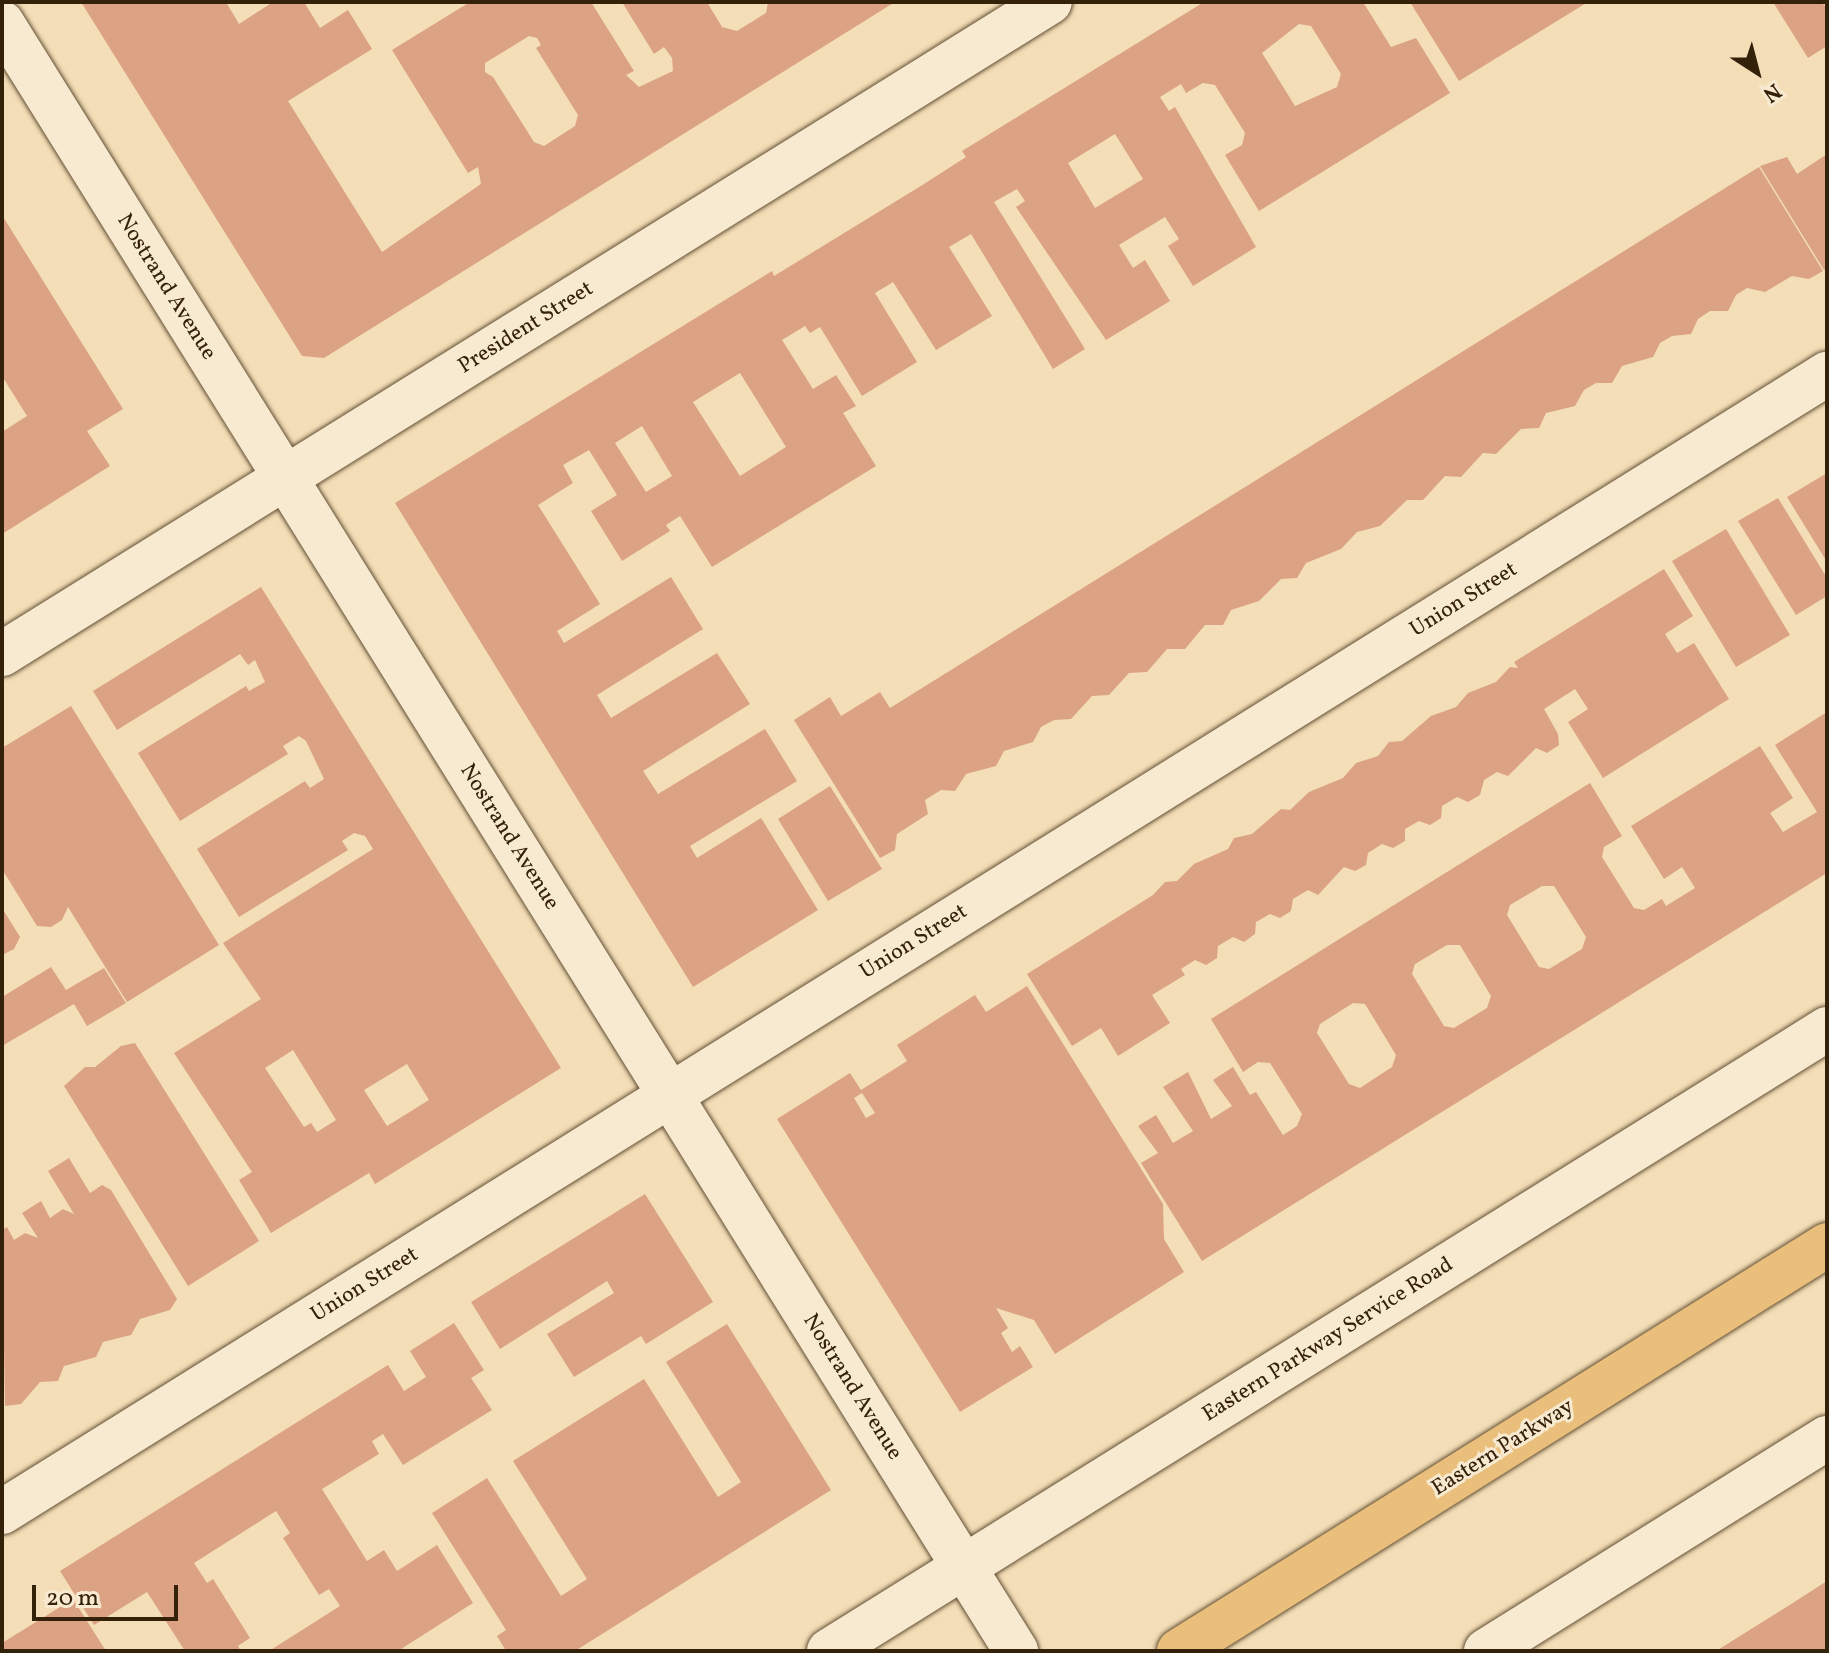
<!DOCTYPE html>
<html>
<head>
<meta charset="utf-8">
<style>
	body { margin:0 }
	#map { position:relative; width:1829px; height:1653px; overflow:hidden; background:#f3deb7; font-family:Vollkorn,serif }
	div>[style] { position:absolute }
	.building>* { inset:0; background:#dba384 }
	.roads { filter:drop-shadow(0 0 2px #645035) drop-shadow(0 0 2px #645035) }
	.street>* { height:44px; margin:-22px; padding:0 22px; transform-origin:22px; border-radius:22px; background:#f7ead0 }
	.secondary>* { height:44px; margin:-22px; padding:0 22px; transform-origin:22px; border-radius:22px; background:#f7ead0 }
	.primary>* { height:44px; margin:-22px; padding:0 22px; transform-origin:22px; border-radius:22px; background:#eabf7c }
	span { translate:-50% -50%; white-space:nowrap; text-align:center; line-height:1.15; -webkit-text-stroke:6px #f7ead0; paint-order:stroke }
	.street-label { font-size:22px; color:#34210a }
	.frame { position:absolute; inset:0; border:4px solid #34210a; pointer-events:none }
	.north { position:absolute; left:1717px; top:32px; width:80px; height:80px; -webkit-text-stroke:6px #f7ead0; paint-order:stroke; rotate:144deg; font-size:22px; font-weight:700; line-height:32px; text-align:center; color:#34210a }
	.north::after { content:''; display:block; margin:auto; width:28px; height:36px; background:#34210a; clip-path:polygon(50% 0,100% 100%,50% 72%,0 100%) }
	.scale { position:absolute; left:32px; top:1585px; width:146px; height:36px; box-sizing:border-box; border:4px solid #34210a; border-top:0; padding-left:10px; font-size:24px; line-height:28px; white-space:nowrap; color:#34210a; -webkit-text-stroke:6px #f7ead0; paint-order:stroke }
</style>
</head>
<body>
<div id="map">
	<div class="building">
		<div style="clip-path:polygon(evenodd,81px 2px,226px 2px,239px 24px,273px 2px,304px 2px,320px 28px,348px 10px,372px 49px,288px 101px,382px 252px,481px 184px,478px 167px,468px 173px,392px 50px,470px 2px,591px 2px,634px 71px,626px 75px,639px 87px,673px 71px,672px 58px,664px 47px,654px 54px,622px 2px,707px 2px,722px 27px,737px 31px,766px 13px,768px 2px,895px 2px,324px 358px,302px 356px,81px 2px,529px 36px,537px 38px,541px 45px,536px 48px,578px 115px,575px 126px,544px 146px,534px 142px,493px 77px,485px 72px,485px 63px,529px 36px)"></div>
		<div style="clip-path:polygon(evenodd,1204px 2px,1363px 2px,1391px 47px,1416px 38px,1450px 93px,1259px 211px,1225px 155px,1242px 145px,1245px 133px,1215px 85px,1203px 83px,1186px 93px,1181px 84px,1160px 97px,1169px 111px,1175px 107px,1256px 247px,1193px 286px,1168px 246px,1179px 239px,1165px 217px,1119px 245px,1133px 268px,1145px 260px,1170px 301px,1106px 340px,1016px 207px,1025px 201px,1017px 189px,994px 202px,1085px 349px,1053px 369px,971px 234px,949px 247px,992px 316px,936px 350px,893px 282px,885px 287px,875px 293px,917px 362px,862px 396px,820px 327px,810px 333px,805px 326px,782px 340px,813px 389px,836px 375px,856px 406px,843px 413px,876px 466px,712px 567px,680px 516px,666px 525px,670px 531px,622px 561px,591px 511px,617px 495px,589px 450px,563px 465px,573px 483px,538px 505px,600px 604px,557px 631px,564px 643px,671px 577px,703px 629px,597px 695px,611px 718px,717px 653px,750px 704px,643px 771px,658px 794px,765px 729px,797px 781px,690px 846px,697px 858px,761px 818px,818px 910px,693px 987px,395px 503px,772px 271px,774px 276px,924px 184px,966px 157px,962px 151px,1204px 2px,1299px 24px,1311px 26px,1341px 74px,1337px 87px,1295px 106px,1262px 53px,1299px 24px,1204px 2px,1115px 134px,1143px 179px,1095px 208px,1068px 163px,1115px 134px,1204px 2px,740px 373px,786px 447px,740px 476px,693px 402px,740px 373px,1204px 2px,642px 426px,672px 476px,646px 492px,615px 443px,642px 426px)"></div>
		<div style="clip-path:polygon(1410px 2px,1588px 2px,1459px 81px)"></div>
		<div style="clip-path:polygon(1773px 2px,1820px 2px,1827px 7px,1827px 46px,1808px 58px)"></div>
		<div style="clip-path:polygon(1827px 154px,1827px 269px,1824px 270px,1760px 166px,1787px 157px,1797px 174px)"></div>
		<div style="clip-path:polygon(1759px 167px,1823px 271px,1809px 279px,1792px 276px,1765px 292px,1747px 288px,1736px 295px,1728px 311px,1710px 311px,1698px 319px,1691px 334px,1672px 336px,1660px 343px,1653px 357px,1622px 366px,1612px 383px,1596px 383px,1584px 390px,1575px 406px,1546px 413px,1539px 428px,1521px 429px,1496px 454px,1483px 453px,1461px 477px,1445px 476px,1423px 500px,1407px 500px,1380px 526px,1357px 532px,1341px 549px,1306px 563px,1297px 578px,1281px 579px,1259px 601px,1231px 610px,1223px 625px,1205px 625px,1185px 649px,1167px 649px,1147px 672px,1129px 673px,1109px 695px,1092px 696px,1071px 719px,1054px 720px,1041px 727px,1033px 742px,1004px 751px,996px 766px,966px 774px,955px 791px,941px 790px,925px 800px,928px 814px,897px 834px,895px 850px,880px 858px,794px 720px,830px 697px,841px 716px,880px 692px,890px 708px)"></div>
		<div style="clip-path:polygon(2px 215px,123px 409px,87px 431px,110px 466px,2px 534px,2px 432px,27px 416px,2px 376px)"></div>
		<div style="clip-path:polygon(1827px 473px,1827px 562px,1787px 497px)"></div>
		<div style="clip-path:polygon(1778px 498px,1827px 578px,1827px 596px,1796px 615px,1738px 521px)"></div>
		<div style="clip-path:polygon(1726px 529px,1790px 635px,1736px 667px,1672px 561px)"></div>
		<div style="clip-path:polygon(1664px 569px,1693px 616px,1665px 634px,1677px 653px,1694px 643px,1729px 699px,1603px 778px,1568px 722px,1588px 709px,1575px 689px,1544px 709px,1558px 734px,1559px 745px,1547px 753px,1536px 748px,1508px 776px,1497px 772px,1484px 780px,1480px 795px,1468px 802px,1457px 797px,1442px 806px,1441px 818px,1430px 825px,1419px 821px,1405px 829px,1405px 841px,1393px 848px,1382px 844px,1368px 853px,1366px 865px,1355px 871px,1344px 867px,1318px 895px,1308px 890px,1293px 899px,1291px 911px,1280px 918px,1270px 914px,1256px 922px,1255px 934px,1244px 942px,1233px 937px,1218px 946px,1217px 958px,1206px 965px,1195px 960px,1181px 969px,1185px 975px,1152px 995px,1170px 1023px,1118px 1056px,1101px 1028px,1072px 1046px,1027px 974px,1153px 895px,1165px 882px,1177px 881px,1194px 864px,1228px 849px,1234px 838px,1252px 834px,1281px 809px,1290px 810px,1309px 792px,1343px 778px,1356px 763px,1378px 756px,1389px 742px,1402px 741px,1431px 716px,1456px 707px,1468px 693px,1496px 682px,1510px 667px,1518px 668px,1514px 662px)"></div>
		<div style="clip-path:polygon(evenodd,261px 587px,561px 1068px,375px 1184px,369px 1173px,271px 1233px,239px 1180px,252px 1172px,174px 1053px,261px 999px,223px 943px,373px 849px,365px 836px,354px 833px,342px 841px,348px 850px,239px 917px,197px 849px,305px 781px,310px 788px,324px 779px,306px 741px,299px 736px,283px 746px,288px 754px,180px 821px,138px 753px,246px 686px,249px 691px,265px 682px,255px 660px,248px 665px,240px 654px,117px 730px,93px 691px,261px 587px,293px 1050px,336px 1120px,317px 1132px,311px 1123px,304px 1127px,265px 1068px,293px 1050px,261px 587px,407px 1064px,429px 1100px,387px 1126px,364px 1090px,407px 1064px)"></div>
		<div style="clip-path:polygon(71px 706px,219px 945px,127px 1002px,68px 907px,62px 920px,51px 927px,37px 926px,2px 869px,2px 748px)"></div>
		<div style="clip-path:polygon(evenodd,1827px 712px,1827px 873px,1202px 1261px,1141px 1163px,1158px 1153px,1138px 1126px,1156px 1115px,1173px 1143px,1193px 1131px,1163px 1087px,1188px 1072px,1211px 1119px,1232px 1106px,1213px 1080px,1233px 1067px,1250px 1095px,1256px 1092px,1283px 1135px,1297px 1126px,1302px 1114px,1270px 1063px,1258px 1062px,1243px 1072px,1211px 1019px,1590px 783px,1622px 836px,1604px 847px,1602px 857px,1612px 873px,1634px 908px,1644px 910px,1662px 899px,1666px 906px,1695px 888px,1682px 867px,1664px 879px,1631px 826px,1760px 746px,1793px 798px,1770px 813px,1783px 832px,1817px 812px,1775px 745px,1827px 712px,1542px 886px,1554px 886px,1586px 937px,1582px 949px,1549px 969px,1539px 967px,1507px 915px,1510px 905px,1542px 886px,1827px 712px,1447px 945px,1460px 945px,1491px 996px,1487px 1008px,1454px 1028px,1444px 1026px,1412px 974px,1415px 964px,1447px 945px,1827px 712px,1353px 1003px,1365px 1004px,1396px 1055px,1392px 1067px,1360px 1088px,1349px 1084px,1317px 1033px,1320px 1024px,1353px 1003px)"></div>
		<div style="clip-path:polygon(830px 786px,882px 869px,828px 901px,778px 819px)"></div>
		<div style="clip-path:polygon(2px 908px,20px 937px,14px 949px,2px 955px)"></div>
		<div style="clip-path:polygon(51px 967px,66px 990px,104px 968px,126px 1003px,87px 1026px,74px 1004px,2px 1046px,2px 997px)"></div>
		<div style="clip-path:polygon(evenodd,1027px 986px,1163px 1204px,1164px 1239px,1184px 1272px,1055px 1354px,1034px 1320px,996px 1308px,1008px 1328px,1001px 1333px,1012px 1352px,1020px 1346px,1033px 1367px,960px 1412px,777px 1119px,850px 1073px,861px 1090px,907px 1061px,897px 1045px,975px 995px,986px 1012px,1027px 986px,862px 1093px,875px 1113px,866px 1118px,854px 1098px,862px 1093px)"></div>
		<div style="clip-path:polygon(135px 1043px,259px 1241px,188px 1286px,64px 1086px,85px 1067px,95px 1067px,121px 1046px)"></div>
		<div style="clip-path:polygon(69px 1158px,90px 1193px,102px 1185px,111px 1190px,177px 1299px,170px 1310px,140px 1319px,131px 1335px,103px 1342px,96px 1357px,64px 1366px,58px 1381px,40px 1382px,21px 1404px,5px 1406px,2px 1230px,7px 1227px,14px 1240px,25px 1233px,38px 1238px,22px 1213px,41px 1201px,50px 1218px,63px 1209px,74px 1214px,48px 1171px)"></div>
		<div style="clip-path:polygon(645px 1194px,713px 1302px,646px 1344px,641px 1336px,574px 1377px,547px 1334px,614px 1293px,607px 1281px,500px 1349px,471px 1302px)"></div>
		<div style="clip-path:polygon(454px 1323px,484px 1370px,471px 1378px,492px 1410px,403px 1465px,383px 1434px,372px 1441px,379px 1454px,322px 1489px,367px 1561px,384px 1550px,397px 1571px,437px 1545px,473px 1603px,398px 1651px,269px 1651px,340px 1606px,329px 1589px,319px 1595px,283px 1538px,290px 1533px,276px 1511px,194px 1563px,207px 1583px,213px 1579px,250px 1638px,238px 1646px,241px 1651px,185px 1651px,147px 1592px,94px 1625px,60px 1571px,388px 1365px,404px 1391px,426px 1377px,410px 1351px)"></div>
		<div style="clip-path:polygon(727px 1324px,831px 1490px,575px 1651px,506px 1651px,497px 1636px,506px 1630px,432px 1513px,487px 1478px,561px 1596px,587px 1579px,513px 1461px,644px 1379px,718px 1497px,741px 1482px,666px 1362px)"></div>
		<div style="clip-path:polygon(1827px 1581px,1827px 1651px,1716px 1651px,1788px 1606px)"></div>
		<div style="clip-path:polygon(73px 1599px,106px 1651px,2px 1651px,2px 1643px)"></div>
	</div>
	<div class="roads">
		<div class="street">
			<div style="left:2px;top:654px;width:1234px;rotate:-31.89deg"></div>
			<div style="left:2px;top:1512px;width:2151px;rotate:-31.95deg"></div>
			<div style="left:829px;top:1651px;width:1176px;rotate:-31.93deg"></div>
			<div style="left:1486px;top:1651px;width:402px;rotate:-32deg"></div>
		</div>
		<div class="secondary">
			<div style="left:2px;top:23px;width:1918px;rotate:58.08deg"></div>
		</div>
		<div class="primary">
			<div style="left:1179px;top:1651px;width:765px;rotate:-32.07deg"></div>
		</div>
	</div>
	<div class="street-label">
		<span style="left:166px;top:287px;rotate:58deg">Nostrand Avenue</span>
		<span style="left:526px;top:328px;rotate:-32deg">President Street</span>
		<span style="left:1464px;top:600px;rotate:-32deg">Union Street</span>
		<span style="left:509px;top:837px;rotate:58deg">Nostrand Avenue</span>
		<span style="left:914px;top:942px;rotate:-32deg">Union Street</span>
		<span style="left:365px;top:1285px;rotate:-32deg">Union Street</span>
		<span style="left:1328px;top:1340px;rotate:-32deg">Eastern Parkway Service Road</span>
		<span style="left:852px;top:1387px;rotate:58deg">Nostrand Avenue</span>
		<span style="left:1503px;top:1448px;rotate:-32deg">Eastern Parkway</span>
	</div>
	<div class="frame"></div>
	<div class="north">N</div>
	<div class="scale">20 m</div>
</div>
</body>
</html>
